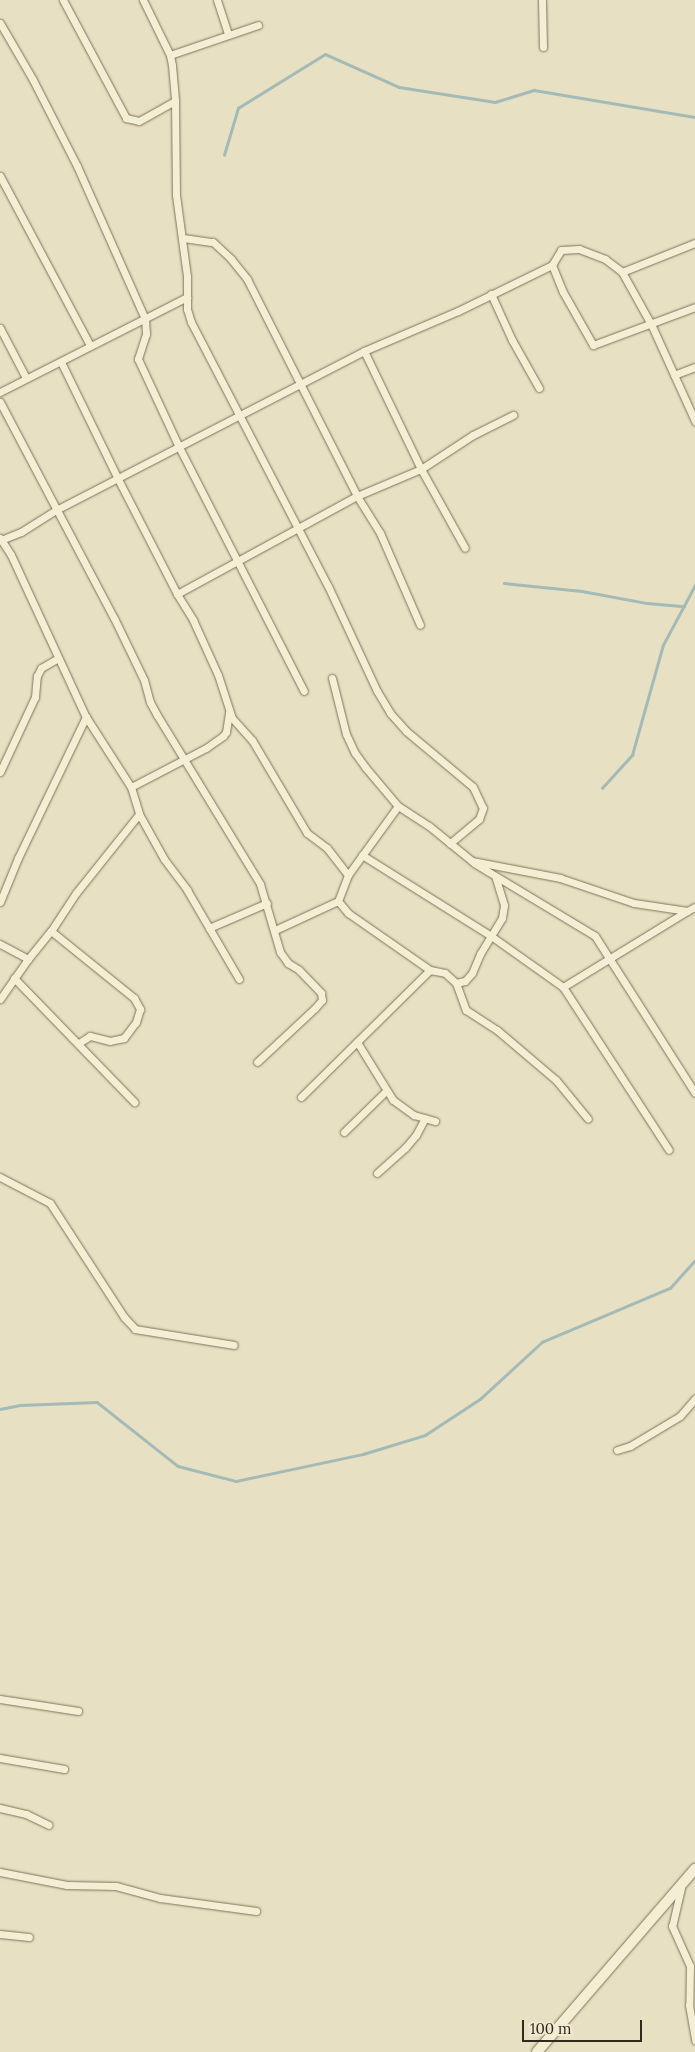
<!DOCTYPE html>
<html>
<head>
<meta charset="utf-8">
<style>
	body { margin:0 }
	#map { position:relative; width:695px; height:2052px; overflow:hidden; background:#e7e0c2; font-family:Lora,serif }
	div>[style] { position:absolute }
	.stream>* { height:2.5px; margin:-1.25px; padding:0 1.25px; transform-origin:1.25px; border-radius:1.25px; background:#a3bab6 }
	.roads { filter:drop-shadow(0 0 1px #7f725b) drop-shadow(0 0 1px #7f725b) }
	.street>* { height:7px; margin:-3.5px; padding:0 3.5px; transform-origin:3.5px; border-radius:3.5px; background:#f3eed4 }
	.secondary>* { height:10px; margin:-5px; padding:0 5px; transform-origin:5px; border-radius:5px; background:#f3eed4 }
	span { translate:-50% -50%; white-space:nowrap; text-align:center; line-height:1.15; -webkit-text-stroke:5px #f0ead0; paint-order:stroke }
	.scale { position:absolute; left:522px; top:2020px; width:120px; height:22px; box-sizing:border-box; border:2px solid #30291e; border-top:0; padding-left:6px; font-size:15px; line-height:18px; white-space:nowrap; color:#30291e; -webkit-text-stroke:4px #f0ead0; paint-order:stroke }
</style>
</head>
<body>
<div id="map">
	<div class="stream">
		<div style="left:224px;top:155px;width:49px;rotate:-73.4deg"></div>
		<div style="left:238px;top:108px;width:102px;rotate:-31.8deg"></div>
		<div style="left:325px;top:54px;width:81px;rotate:24deg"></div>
		<div style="left:399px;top:87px;width:97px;rotate:8.9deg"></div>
		<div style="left:495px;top:102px;width:41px;rotate:-17.1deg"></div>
		<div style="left:534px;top:90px;width:163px;rotate:9.5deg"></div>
		<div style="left:504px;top:583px;width:78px;rotate:5.9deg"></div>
		<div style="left:582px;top:591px;width:66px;rotate:10.5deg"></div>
		<div style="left:647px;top:603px;width:37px;rotate:5deg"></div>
		<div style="left:602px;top:788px;width:45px;rotate:-47.7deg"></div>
		<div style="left:632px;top:755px;width:114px;rotate:-74.3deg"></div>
		<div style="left:663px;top:645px;width:68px;rotate:-61.9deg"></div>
		<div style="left:0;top:1409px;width:20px;rotate:-11deg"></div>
		<div style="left:20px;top:1405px;width:77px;rotate:-2.2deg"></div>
		<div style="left:97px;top:1402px;width:103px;rotate:38.3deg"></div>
		<div style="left:178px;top:1466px;width:60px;rotate:14.5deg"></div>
		<div style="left:236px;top:1481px;width:130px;rotate:-12deg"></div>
		<div style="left:363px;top:1454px;width:65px;rotate:-17deg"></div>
		<div style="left:425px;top:1435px;width:66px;rotate:-33.2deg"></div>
		<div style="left:480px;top:1399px;width:84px;rotate:-42.6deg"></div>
		<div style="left:542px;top:1342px;width:139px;rotate:-22.9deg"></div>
		<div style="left:670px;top:1288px;width:38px;rotate:-48deg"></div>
	</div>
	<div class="roads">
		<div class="street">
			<div style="left:63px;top:0;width:134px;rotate:61.9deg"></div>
			<div style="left:126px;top:118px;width:13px;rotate:13deg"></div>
			<div style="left:139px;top:121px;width:41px;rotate:-29.1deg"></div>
			<div style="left:143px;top:0;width:61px;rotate:63.9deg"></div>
			<div style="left:170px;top:55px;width:10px;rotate:79deg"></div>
			<div style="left:172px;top:65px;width:36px;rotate:85deg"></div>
			<div style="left:175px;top:101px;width:94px;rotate:89.4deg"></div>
			<div style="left:176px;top:195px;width:82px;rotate:82.3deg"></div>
			<div style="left:187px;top:276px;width:33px;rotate:90deg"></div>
			<div style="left:187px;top:309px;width:14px;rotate:73deg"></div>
			<div style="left:191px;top:322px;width:297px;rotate:62.6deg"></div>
			<div style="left:328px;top:586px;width:116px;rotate:65deg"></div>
			<div style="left:377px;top:691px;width:26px;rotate:59deg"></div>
			<div style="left:390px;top:713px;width:24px;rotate:48deg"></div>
			<div style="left:406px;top:731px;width:87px;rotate:39.9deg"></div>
			<div style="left:473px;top:787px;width:23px;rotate:65deg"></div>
			<div style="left:483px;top:808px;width:12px;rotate:110deg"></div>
			<div style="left:479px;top:819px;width:38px;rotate:140deg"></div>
			<div style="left:217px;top:0;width:36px;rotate:72deg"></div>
			<div style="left:542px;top:0;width:47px;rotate:88.8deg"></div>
			<div style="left:0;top:23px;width:66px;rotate:59.9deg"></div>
			<div style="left:33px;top:80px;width:97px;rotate:62.9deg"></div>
			<div style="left:77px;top:166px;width:167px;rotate:66deg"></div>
			<div style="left:145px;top:319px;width:15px;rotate:86deg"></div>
			<div style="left:146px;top:334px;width:26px;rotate:108deg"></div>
			<div style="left:138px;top:359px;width:97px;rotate:65deg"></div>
			<div style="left:179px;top:447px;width:274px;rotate:62.9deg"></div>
			<div style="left:170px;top:55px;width:93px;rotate:-18.8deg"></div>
			<div style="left:0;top:176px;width:191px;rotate:62deg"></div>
			<div style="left:183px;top:238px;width:30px;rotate:8deg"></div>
			<div style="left:213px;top:242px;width:25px;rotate:43deg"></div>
			<div style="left:231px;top:259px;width:26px;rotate:51deg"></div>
			<div style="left:247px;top:279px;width:243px;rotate:63.1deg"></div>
			<div style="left:357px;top:496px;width:44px;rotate:58.1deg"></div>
			<div style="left:380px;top:533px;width:100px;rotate:66.5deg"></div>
			<div style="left:552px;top:265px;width:29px;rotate:68deg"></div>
			<div style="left:563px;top:292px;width:61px;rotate:60.5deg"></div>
			<div style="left:593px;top:345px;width:109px;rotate:-20.4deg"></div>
			<div style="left:622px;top:272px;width:79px;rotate:-21.7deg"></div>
			<div style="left:491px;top:294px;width:51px;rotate:65.5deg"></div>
			<div style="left:512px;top:340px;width:55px;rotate:60.6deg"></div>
			<div style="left:0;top:328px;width:56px;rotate:62.5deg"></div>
			<div style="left:364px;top:351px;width:131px;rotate:64.2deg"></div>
			<div style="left:421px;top:469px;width:90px;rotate:60.9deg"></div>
			<div style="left:61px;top:362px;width:130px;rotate:64deg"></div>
			<div style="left:118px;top:479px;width:129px;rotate:62.8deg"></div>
			<div style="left:177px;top:594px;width:31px;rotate:58deg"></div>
			<div style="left:193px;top:620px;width:60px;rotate:65.6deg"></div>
			<div style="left:218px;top:675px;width:45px;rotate:72deg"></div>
			<div style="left:232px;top:718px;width:30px;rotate:48deg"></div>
			<div style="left:252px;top:740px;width:108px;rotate:59.4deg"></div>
			<div style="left:307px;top:833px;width:25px;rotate:37deg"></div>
			<div style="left:327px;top:848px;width:34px;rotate:52deg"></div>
			<div style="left:348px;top:875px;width:85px;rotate:-54.1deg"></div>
			<div style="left:674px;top:375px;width:22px;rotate:-21deg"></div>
			<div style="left:0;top:392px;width:210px;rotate:-26.9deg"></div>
			<div style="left:0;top:402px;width:244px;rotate:62.2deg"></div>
			<div style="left:114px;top:618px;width:69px;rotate:64.2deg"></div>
			<div style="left:144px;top:680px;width:23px;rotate:75deg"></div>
			<div style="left:150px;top:702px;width:15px;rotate:62deg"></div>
			<div style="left:157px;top:715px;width:198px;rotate:58.6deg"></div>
			<div style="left:260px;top:884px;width:71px;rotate:73.6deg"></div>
			<div style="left:280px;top:952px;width:14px;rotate:54deg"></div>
			<div style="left:288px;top:963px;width:13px;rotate:32deg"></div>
			<div style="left:299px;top:970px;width:32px;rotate:46deg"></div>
			<div style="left:321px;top:993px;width:7px;rotate:82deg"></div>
			<div style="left:322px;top:1000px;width:11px;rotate:131deg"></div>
			<div style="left:315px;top:1008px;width:79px;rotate:137deg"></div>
			<div style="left:0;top:538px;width:20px;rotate:57deg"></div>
			<div style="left:11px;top:555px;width:179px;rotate:65.2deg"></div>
			<div style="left:86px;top:717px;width:83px;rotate:57.3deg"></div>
			<div style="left:131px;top:787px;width:28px;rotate:73deg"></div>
			<div style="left:139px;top:814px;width:51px;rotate:60.9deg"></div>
			<div style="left:164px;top:859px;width:39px;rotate:53deg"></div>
			<div style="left:187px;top:890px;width:103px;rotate:59.7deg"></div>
			<div style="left:1px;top:540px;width:22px;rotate:-22deg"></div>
			<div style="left:21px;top:532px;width:41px;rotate:-32.2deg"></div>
			<div style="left:56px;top:510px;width:347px;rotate:-27.3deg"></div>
			<div style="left:364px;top:351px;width:102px;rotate:-23.1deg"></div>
			<div style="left:458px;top:311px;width:105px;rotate:-26.1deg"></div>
			<div style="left:552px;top:265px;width:17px;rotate:-59deg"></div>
			<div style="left:561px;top:250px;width:18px;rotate:-3deg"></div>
			<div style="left:579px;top:249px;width:28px;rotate:21deg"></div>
			<div style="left:605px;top:259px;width:21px;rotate:37deg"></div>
			<div style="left:622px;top:272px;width:60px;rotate:60.9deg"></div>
			<div style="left:651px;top:324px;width:107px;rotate:65.6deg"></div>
			<div style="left:177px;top:594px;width:205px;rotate:-28.6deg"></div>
			<div style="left:357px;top:496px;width:69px;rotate:-22.9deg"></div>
			<div style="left:421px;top:469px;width:62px;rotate:-33.2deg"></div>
			<div style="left:473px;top:435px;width:45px;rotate:-26.6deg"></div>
			<div style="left:332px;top:678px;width:58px;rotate:76deg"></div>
			<div style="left:346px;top:734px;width:21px;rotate:65deg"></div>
			<div style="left:355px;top:753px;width:17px;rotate:54deg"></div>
			<div style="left:365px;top:767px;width:51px;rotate:49.8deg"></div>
			<div style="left:398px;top:806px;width:37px;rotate:33deg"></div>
			<div style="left:429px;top:826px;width:55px;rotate:39.1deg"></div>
			<div style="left:472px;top:861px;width:90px;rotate:10.9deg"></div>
			<div style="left:560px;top:878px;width:78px;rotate:18.7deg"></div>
			<div style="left:634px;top:903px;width:54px;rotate:8.6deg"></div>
			<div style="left:687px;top:911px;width:9px;rotate:-27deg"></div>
			<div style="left:0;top:772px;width:83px;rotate:-65deg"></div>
			<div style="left:35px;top:697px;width:21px;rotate:-85deg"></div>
			<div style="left:37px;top:676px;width:9px;rotate:-63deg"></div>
			<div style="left:41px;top:668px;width:20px;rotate:-30deg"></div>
			<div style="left:131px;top:787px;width:85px;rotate:-27.5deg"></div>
			<div style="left:206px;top:748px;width:21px;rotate:-35deg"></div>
			<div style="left:223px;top:736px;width:5px;rotate:-53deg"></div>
			<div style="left:226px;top:732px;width:20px;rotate:-81deg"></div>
			<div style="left:362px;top:855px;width:152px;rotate:32.1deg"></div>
			<div style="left:491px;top:936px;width:88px;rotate:35.3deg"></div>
			<div style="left:563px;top:987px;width:194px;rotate:57deg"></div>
			<div style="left:474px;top:863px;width:141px;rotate:31.1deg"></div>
			<div style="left:595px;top:936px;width:186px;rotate:57.5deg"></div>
			<div style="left:348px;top:875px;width:28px;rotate:111deg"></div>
			<div style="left:338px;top:901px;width:16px;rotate:50deg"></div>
			<div style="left:348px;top:913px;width:100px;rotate:34.8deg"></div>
			<div style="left:430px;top:970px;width:15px;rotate:11deg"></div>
			<div style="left:445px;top:973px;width:15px;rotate:42deg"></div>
			<div style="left:456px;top:983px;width:29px;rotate:70deg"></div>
			<div style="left:466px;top:1010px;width:37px;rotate:33deg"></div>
			<div style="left:497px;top:1030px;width:77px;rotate:40.3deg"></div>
			<div style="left:556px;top:1080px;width:50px;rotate:50.6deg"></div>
			<div style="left:0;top:902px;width:48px;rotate:-67.8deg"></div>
			<div style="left:18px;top:858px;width:157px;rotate:-64.3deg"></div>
			<div style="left:209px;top:928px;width:63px;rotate:-23.3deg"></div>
			<div style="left:275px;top:930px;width:69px;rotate:-24.7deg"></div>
			<div style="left:51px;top:931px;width:107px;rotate:38.9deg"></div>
			<div style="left:134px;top:998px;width:13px;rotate:61deg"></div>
			<div style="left:140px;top:1009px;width:14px;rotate:107deg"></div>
			<div style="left:136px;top:1022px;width:20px;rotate:127deg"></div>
			<div style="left:124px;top:1038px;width:14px;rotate:168deg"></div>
			<div style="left:110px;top:1041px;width:21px;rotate:-166deg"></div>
			<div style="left:90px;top:1036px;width:13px;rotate:148deg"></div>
			<div style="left:0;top:944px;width:32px;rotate:28deg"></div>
			<div style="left:28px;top:959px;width:49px;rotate:125deg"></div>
			<div style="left:28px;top:959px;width:36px;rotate:-51deg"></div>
			<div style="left:51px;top:931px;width:45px;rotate:-56.7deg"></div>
			<div style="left:76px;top:893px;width:101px;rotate:-51.4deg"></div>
			<div style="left:14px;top:978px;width:173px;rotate:45.9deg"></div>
			<div style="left:456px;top:983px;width:9px;rotate:-13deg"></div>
			<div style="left:465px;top:981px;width:11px;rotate:-49deg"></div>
			<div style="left:472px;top:973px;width:21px;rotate:-67deg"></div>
			<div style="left:480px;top:954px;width:42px;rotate:-58.6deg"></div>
			<div style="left:502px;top:918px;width:13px;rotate:-81deg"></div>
			<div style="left:504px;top:905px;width:28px;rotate:-107deg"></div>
			<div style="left:563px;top:987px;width:145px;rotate:-31.5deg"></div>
			<div style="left:357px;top:1042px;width:68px;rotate:58.2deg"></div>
			<div style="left:393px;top:1100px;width:26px;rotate:36deg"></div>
			<div style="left:414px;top:1115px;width:22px;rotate:16deg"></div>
			<div style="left:301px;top:1097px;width:181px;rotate:-44.6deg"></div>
			<div style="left:344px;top:1132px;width:59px;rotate:-44.3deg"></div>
			<div style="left:377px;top:1173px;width:38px;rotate:-42deg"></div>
			<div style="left:405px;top:1148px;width:17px;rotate:-50deg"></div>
			<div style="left:416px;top:1135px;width:19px;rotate:-62deg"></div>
			<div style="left:0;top:1177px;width:56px;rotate:27.5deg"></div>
			<div style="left:50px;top:1203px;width:136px;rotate:57deg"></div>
			<div style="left:124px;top:1317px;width:16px;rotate:47deg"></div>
			<div style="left:135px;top:1329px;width:100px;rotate:9.2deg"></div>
			<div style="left:617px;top:1450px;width:14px;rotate:-17deg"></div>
			<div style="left:630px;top:1446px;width:58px;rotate:-31deg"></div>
			<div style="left:680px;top:1416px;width:23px;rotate:-49deg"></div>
			<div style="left:0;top:1699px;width:79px;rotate:8.7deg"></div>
			<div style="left:0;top:1758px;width:65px;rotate:9.8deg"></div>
			<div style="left:0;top:1808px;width:27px;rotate:13deg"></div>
			<div style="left:26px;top:1814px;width:25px;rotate:26deg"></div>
			<div style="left:0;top:1872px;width:68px;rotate:11deg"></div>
			<div style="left:67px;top:1885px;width:49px;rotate:1.2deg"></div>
			<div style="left:116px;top:1886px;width:46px;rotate:15.3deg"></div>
			<div style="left:160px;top:1898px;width:97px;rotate:7.7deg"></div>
			<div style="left:681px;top:1888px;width:39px;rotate:103deg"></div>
			<div style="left:672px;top:1926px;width:44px;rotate:65.8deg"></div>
			<div style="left:690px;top:1966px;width:39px;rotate:91deg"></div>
			<div style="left:689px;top:2005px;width:36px;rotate:80deg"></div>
			<div style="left:0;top:1934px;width:29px;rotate:6deg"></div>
		</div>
		<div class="secondary">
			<div style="left:537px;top:2052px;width:242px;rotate:-49.2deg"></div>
		</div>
	</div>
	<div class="scale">100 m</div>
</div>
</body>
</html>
